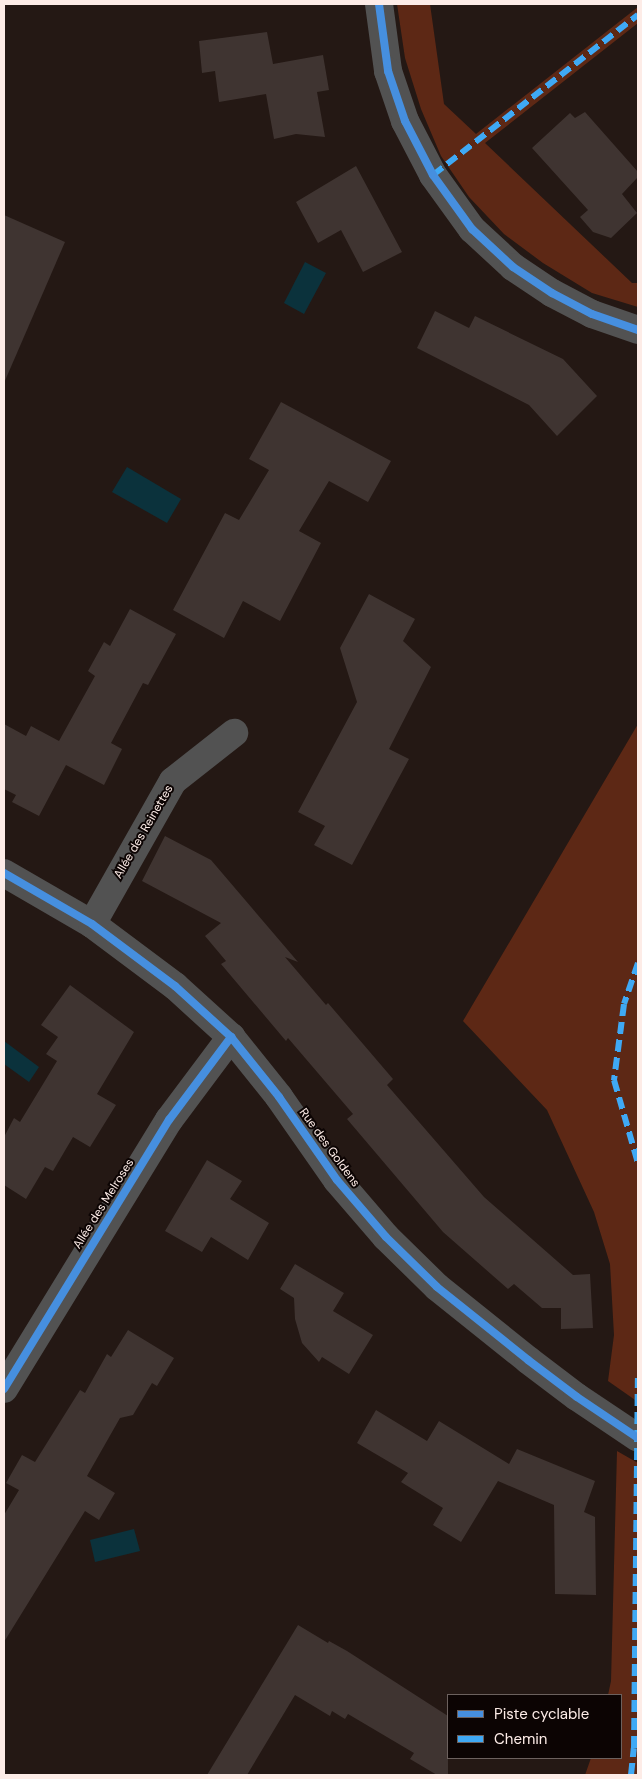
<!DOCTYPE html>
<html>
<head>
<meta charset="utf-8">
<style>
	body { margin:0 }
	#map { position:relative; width:642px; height:1779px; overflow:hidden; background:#241814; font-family:"DM Sans",sans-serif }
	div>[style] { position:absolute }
	.green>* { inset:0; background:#5d2815 }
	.water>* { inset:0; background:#0b323c }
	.building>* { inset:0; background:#3f3431 }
	.minor>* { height:28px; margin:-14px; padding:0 14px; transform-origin:14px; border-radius:14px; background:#525252 }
	.quiet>* { height:6px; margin-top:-3px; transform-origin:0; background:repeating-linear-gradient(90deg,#3fa9f5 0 12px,transparent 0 18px) }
	.cycleway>* { height:8px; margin:-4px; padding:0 4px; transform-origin:4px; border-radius:4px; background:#468fdf }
	span { translate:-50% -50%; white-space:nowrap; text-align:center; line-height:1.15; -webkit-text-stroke:4px #0c0403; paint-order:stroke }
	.street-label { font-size:12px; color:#fdece7 }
	.frame { position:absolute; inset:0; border:5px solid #fdece7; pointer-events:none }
	.legend { position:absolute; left:447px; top:1694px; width:175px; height:65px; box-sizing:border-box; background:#0c0403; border:1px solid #6c615e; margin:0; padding:6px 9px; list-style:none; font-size:15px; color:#fdece7 }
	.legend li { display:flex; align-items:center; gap:10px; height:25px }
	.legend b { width:25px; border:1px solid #6c615e }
</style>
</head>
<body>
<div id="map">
	<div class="green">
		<div style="clip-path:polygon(397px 4px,430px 4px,444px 104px,476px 134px,638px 7px,638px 23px,485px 143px,632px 283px,638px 283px,638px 307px,592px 293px,543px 263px,504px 234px,469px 197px,441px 156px,421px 109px,405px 58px)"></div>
		<div style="clip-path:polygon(638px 724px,638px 1402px,608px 1381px,614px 1335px,610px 1264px,594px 1212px,547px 1110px,463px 1021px)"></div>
		<div style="clip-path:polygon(617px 1451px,638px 1463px,638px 1775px,585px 1775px,591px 1758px,621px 1758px,621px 1695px,608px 1695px,611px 1681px)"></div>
	</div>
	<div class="water">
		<div style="clip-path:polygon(305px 262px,326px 273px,304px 314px,284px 303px)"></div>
		<div style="clip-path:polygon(127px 467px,181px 499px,167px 523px,112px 492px)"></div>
		<div style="clip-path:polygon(4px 1041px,39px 1067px,29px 1082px,4px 1064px)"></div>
		<div style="clip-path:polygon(134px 1529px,140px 1551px,95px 1562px,90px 1540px)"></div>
	</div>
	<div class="building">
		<div style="clip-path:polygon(267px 32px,273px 64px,323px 55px,329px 90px,317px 92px,325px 137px,296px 134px,274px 139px,266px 94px,219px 102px,215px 71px,202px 73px,199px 41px)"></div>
		<div style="clip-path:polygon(585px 112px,638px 172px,638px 177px,622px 194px,637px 213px,611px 238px,593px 232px,580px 217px,588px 210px,532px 148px,570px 113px,575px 118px)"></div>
		<div style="clip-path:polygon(356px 166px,402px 252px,363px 272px,341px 230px,318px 243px,296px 202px)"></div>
		<div style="clip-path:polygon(4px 215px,65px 242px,4px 383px)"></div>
		<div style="clip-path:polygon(435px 311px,469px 328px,475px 316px,563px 359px,597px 396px,557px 436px,529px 405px,417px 348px)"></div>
		<div style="clip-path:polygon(281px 402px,391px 461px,368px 502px,329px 481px,299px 531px,321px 543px,280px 621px,243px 601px,224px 638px,173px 610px,225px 513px,239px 520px,269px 470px,249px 459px)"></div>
		<div style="clip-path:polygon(369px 594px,415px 619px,403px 641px,431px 667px,389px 749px,409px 759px,352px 865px,314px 845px,325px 826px,298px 812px,357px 702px,340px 648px)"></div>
		<div style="clip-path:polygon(130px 609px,176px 634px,148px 685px,143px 683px,111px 743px,122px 749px,104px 785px,66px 765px,39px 816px,12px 802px,16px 795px,4px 789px,4px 724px,26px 736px,31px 726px,59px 741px,95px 676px,88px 671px,104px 642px,110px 646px)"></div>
		<div style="clip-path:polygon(165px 836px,211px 860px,298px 962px,285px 957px,326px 1005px,328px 1003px,393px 1079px,387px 1085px,484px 1197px,573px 1275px,590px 1274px,593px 1328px,561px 1329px,561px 1308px,542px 1308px,514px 1284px,508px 1289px,443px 1232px,347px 1119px,353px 1114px,288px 1038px,286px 1041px,221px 964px,226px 961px,205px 936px,221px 923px,142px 881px)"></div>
		<div style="clip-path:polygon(70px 985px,134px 1032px,97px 1094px,116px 1105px,90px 1147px,73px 1137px,53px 1171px,45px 1167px,26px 1199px,4px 1185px,4px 1137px,14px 1118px,20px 1122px,57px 1061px,46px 1054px,58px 1037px,41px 1025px)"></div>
		<div style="clip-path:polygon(207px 1160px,242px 1181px,230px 1199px,269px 1223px,248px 1260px,211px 1237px,202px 1252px,165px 1231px)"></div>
		<div style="clip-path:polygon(295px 1264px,344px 1293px,333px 1311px,373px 1335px,349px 1374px,322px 1357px,319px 1362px,302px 1343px,295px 1319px,294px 1298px,280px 1289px)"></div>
		<div style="clip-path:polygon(128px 1330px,174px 1358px,157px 1386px,152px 1383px,133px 1415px,120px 1418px,87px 1476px,115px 1493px,99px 1520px,85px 1511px,4px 1642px,4px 1515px,19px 1490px,6px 1483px,22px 1455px,35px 1462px,80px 1390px,85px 1393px,107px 1354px,111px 1357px)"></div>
		<div style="clip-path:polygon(376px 1410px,427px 1441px,439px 1421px,509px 1464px,517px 1449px,595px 1481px,584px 1512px,595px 1517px,596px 1595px,555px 1594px,554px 1505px,498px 1481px,461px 1542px,433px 1525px,443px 1508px,401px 1482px,408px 1473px,357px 1443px)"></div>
		<div style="clip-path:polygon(298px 1625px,328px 1643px,329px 1641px,347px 1651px,448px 1716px,448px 1775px,437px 1775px,410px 1759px,414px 1753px,348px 1714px,345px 1719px,332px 1711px,330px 1716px,295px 1695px,247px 1775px,207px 1775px)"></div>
	</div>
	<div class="minor">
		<div style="left:379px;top:4px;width:68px;rotate:82.3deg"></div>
		<div style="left:388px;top:71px;width:53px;rotate:71.2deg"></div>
		<div style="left:405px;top:121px;width:61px;rotate:62.6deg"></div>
		<div style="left:433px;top:175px;width:67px;rotate:54.2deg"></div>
		<div style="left:472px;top:229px;width:56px;rotate:42.8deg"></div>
		<div style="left:513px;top:267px;width:47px;rotate:33.7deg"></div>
		<div style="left:552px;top:293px;width:45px;rotate:27.7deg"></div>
		<div style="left:592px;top:314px;width:49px;rotate:19.2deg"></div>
		<div style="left:4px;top:873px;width:102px;rotate:30.1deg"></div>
		<div style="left:92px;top:924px;width:104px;rotate:36.8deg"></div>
		<div style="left:175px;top:986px;width:76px;rotate:42.3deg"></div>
		<div style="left:231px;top:1037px;width:77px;rotate:51.3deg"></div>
		<div style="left:279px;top:1097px;width:101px;rotate:55.1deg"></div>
		<div style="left:337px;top:1180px;width:75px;rotate:49.3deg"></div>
		<div style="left:386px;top:1237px;width:71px;rotate:44.4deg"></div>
		<div style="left:437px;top:1287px;width:117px;rotate:38.7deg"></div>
		<div style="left:528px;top:1360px;width:61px;rotate:37.1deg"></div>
		<div style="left:577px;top:1397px;width:73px;rotate:33.9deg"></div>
		<div style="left:92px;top:924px;width:164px;rotate:-60.5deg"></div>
		<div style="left:173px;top:781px;width:78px;rotate:-38.2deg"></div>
		<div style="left:4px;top:1389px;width:316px;rotate:-58.5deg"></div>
		<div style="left:169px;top:1120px;width:104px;rotate:-53.2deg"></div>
	</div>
	<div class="quiet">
		<div style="left:433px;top:175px;width:260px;rotate:-38deg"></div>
		<div style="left:638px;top:963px;width:43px;rotate:108.9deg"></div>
		<div style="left:624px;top:1004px;width:77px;rotate:97.5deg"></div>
		<div style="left:614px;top:1080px;width:86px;rotate:73.9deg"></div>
		<div style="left:631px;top:1775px;width:27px;rotate:-84deg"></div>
		<div style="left:634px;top:1748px;width:370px;rotate:-89.4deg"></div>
	</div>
	<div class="cycleway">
		<div style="left:379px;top:4px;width:68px;rotate:82.3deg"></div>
		<div style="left:388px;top:71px;width:53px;rotate:71.2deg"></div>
		<div style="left:405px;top:121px;width:61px;rotate:62.6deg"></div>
		<div style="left:433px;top:175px;width:67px;rotate:54.2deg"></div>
		<div style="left:472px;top:229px;width:56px;rotate:42.8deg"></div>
		<div style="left:513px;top:267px;width:47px;rotate:33.7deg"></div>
		<div style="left:552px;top:293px;width:45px;rotate:27.7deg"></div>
		<div style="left:592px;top:314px;width:49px;rotate:19.2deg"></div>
		<div style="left:4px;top:873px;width:102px;rotate:30.1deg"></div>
		<div style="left:92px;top:924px;width:104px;rotate:36.8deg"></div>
		<div style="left:175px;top:986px;width:76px;rotate:42.3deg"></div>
		<div style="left:231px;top:1037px;width:77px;rotate:51.3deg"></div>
		<div style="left:279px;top:1097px;width:101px;rotate:55.1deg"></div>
		<div style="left:337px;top:1180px;width:75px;rotate:49.3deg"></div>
		<div style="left:386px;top:1237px;width:71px;rotate:44.4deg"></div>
		<div style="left:437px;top:1287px;width:117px;rotate:38.7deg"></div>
		<div style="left:528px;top:1360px;width:61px;rotate:37.1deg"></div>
		<div style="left:577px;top:1397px;width:73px;rotate:33.9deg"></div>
		<div style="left:4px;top:1389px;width:316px;rotate:-58.5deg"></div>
		<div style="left:169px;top:1120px;width:104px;rotate:-53.2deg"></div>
	</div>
	<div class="street-label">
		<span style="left:144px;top:832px;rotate:-60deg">Allée des Reinettes</span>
		<span style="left:329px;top:1148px;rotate:54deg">Rue des Goldens</span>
		<span style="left:104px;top:1204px;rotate:-58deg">Allée des Melroses</span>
	</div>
	<div class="frame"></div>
	<ul class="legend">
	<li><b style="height:6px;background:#468fdf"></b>Piste cyclable</li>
	<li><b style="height:6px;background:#3fa9f5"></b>Chemin</li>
	</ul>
</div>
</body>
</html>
